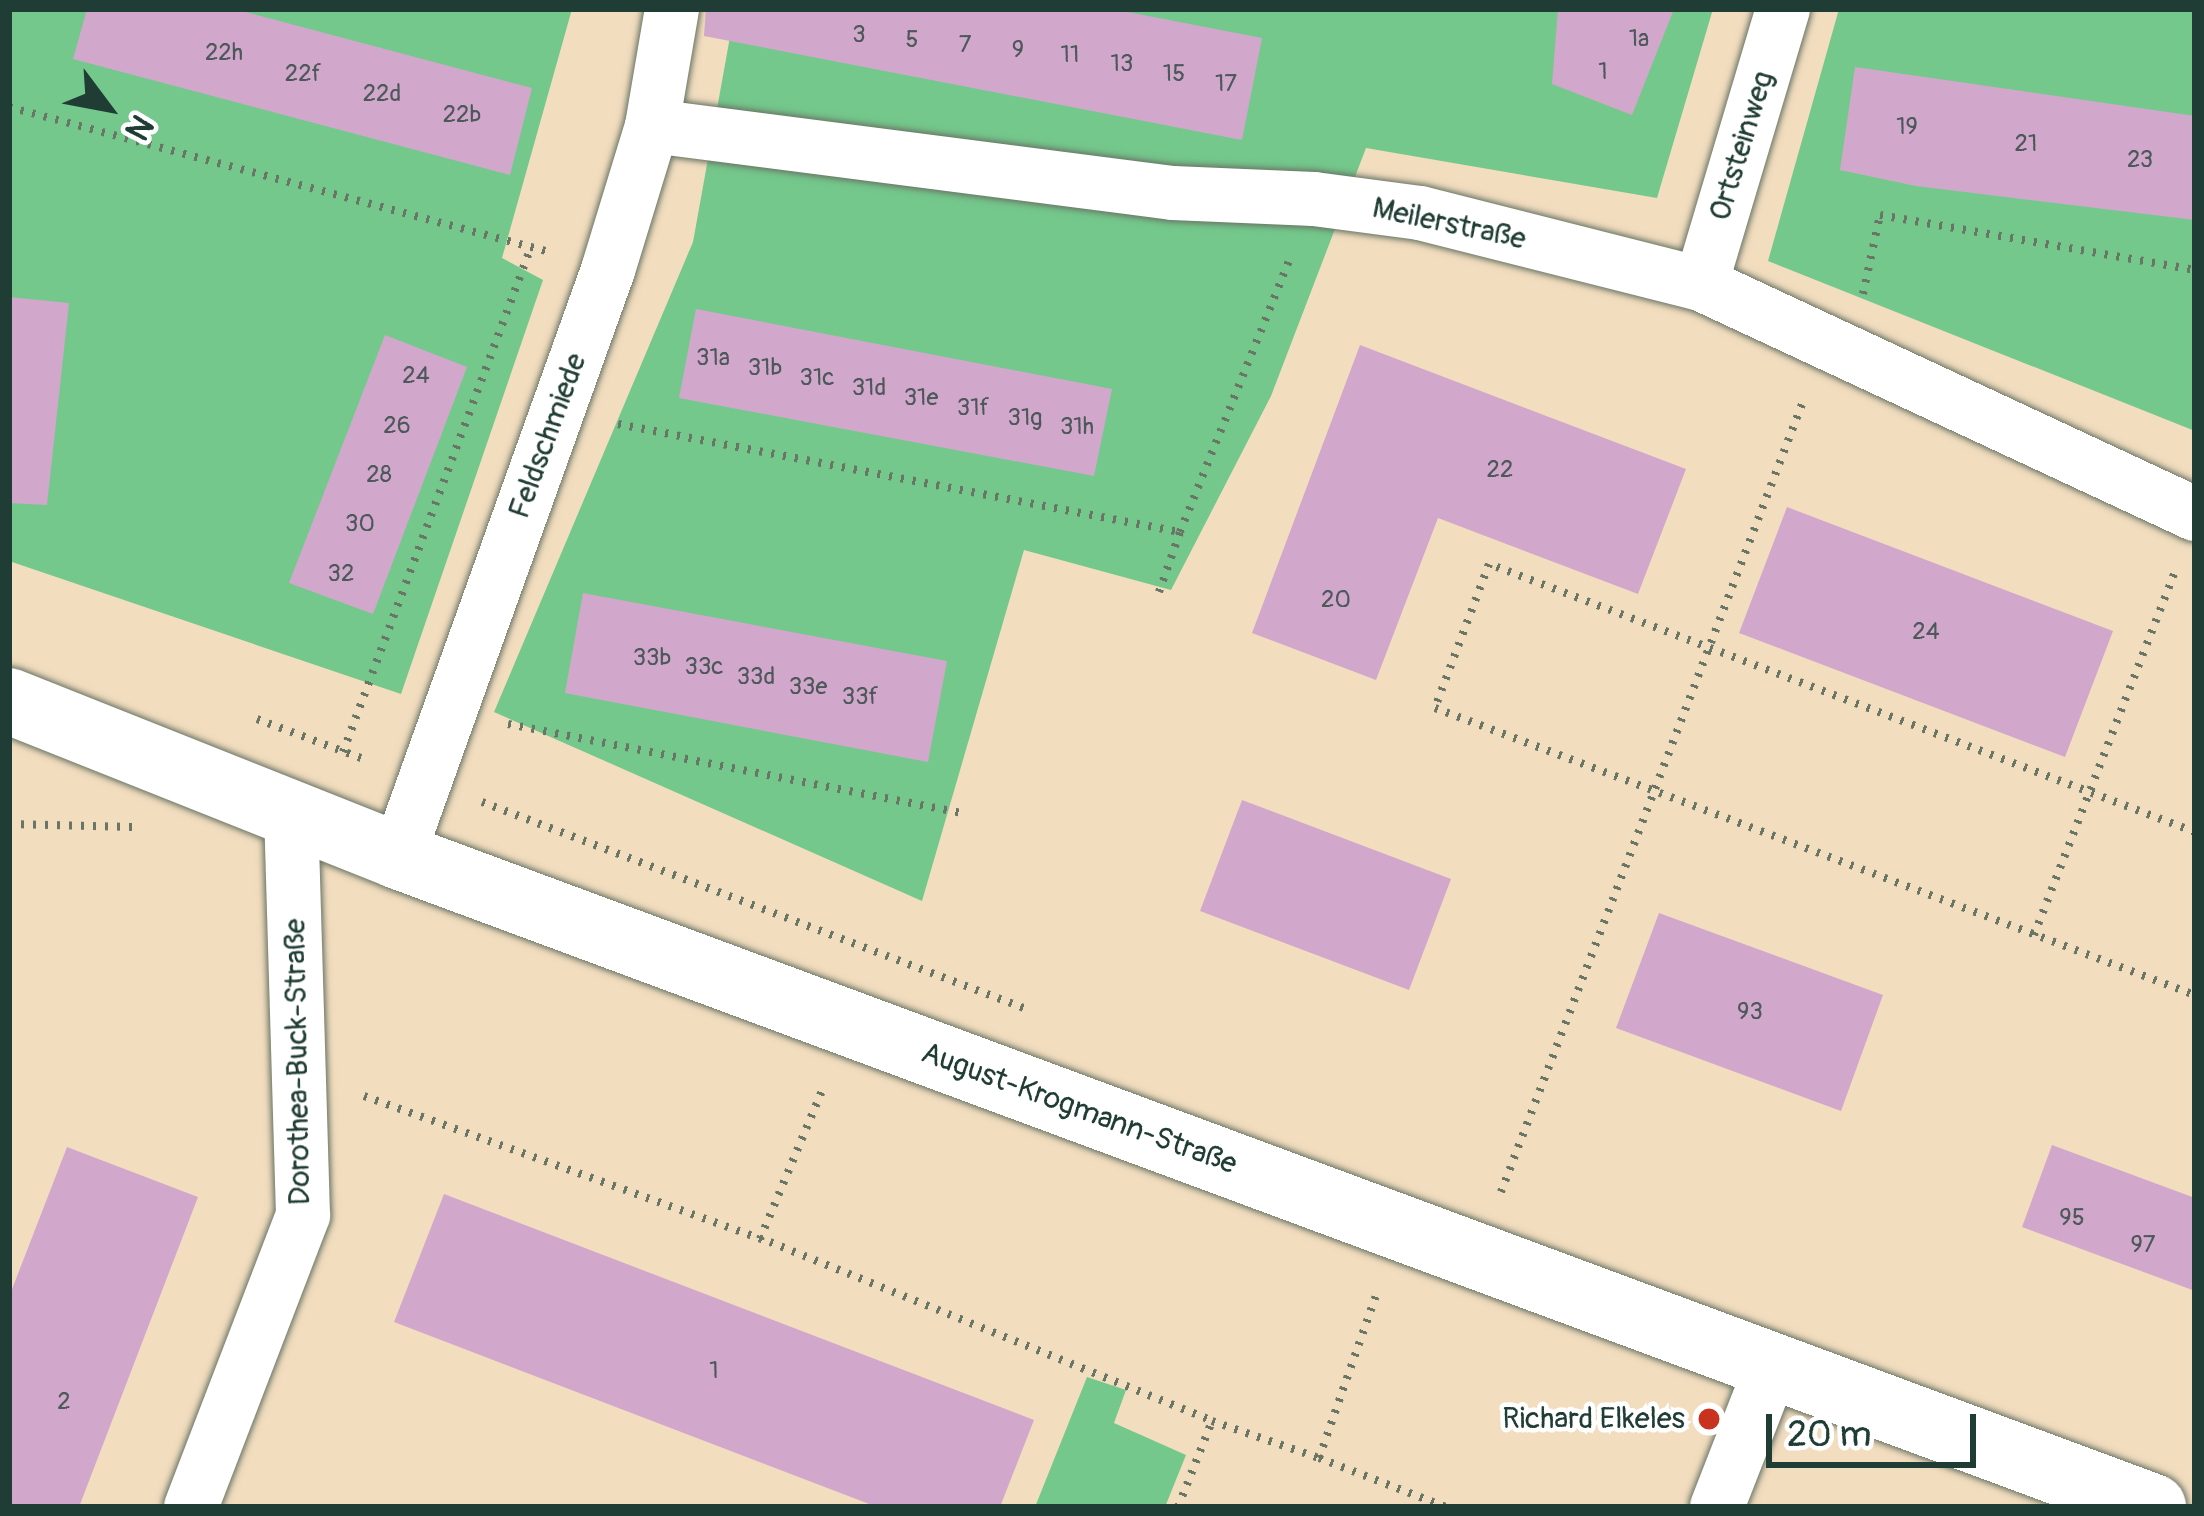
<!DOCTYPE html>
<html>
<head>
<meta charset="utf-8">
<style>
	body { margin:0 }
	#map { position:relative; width:2204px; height:1516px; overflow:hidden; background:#f3ddbf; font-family:Pangolin,sans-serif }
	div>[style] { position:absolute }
	.green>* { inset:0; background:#74c88c }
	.building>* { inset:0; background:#d1a8cc }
	.path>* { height:8px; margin-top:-4px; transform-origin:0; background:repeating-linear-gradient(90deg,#697565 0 3px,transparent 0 12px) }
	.roads { filter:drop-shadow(0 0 3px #697565) drop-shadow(0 0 3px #697565) }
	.minor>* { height:54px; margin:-27px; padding:0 27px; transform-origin:27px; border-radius:27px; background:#fff }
	.secondary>* { height:66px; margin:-33px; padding:0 33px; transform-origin:33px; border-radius:33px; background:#fff }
	.dots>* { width:33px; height:33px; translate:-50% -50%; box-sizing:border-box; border:6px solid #fff; border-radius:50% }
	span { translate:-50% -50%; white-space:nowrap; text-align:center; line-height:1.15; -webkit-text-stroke:9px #fff; paint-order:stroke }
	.number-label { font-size:24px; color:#4c585a }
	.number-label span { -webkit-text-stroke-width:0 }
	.street-label { font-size:30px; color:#1f3d34 }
	.poi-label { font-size:30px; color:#1f3d34 }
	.right { translate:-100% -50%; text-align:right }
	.frame { position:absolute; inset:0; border:12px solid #1f3d34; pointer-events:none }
	.north { position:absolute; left:48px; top:48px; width:120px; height:120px; -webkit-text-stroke:9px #fff; paint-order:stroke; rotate:122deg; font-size:33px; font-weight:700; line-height:48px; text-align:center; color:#1f3d34 }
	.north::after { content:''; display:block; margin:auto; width:42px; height:54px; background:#1f3d34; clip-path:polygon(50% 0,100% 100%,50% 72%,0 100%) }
	.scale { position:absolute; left:1766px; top:1414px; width:210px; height:54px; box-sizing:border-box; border:6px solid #1f3d34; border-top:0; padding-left:15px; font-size:36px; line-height:42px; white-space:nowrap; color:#1f3d34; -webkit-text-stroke:9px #fff; paint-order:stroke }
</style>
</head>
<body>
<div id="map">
	<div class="green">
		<div style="clip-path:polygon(9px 9px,572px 9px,502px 258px,543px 280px,401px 694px,9px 561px)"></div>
		<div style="clip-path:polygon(735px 9px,1713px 9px,1657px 198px,1366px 148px,1271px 396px,1171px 590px,1024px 550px,922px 901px,494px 712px,693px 242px)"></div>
		<div style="clip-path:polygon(1839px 9px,2195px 9px,2195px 431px,1768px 261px)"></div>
		<div style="clip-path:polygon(1087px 1377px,1126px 1390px,1114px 1423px,1186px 1455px,1165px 1507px,1035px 1507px)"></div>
	</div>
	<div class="building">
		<div style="clip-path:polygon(87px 9px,234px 9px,532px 88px,510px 175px,73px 59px)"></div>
		<div style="clip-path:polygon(706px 9px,1112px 9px,1262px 38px,1242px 140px,704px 36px)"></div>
		<div style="clip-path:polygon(1558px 9px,1674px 9px,1632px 115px,1552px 84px)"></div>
		<div style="clip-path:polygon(1855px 67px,2195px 116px,2195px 220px,1916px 186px,1840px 170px)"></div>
		<div style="clip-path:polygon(9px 297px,69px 303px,47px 505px,9px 503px)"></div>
		<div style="clip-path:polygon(696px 309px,1112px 389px,1094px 476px,679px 398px)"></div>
		<div style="clip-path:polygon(385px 335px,467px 367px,373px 614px,289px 583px)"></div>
		<div style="clip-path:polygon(1360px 345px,1686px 469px,1638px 594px,1438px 518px,1376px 680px,1252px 633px)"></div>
		<div style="clip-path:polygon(1787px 507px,2113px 631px,2065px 757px,1739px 633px)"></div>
		<div style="clip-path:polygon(583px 593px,947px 661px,928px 762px,565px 693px)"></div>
		<div style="clip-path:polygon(1242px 800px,1451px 879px,1409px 990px,1200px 911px)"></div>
		<div style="clip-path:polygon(1659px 913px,1883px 995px,1841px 1111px,1616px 1028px)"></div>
		<div style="clip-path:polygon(2052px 1145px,2195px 1198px,2195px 1291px,2022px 1227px)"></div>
		<div style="clip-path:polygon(67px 1147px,198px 1197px,79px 1507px,9px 1507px,9px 1297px)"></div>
		<div style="clip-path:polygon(444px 1194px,1034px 1420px,1000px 1507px,877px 1507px,394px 1322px)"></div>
	</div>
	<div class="path">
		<div style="left:9px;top:107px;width:556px;rotate:15.01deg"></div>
		<div style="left:1863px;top:294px;width:81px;rotate:-77.9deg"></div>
		<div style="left:1880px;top:215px;width:320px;rotate:9.9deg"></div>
		<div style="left:618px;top:424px;width:572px;rotate:10.88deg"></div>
		<div style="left:1180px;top:532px;width:295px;rotate:-68.1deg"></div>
		<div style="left:1159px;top:592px;width:64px;rotate:-70.7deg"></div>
		<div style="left:257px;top:719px;width:116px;rotate:20.6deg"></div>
		<div style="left:508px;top:724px;width:467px;rotate:11.1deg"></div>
		<div style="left:343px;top:752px;width:539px;rotate:-69.58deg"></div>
		<div style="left:482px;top:802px;width:585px;rotate:20.82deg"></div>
		<div style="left:9px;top:824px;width:124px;rotate:1.4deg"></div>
		<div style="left:2195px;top:832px;width:755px;rotate:-159.21deg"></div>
		<div style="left:1489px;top:564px;width:154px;rotate:110.6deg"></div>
		<div style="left:1435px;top:708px;width:812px;rotate:20.69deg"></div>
		<div style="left:2034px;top:935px;width:389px;rotate:-68.8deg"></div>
		<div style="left:364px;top:1096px;width:431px;rotate:19.8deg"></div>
		<div style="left:770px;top:1242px;width:477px;rotate:22deg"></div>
		<div style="left:1212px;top:1421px;width:113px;rotate:19.1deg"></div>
		<div style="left:1319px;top:1458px;width:176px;rotate:-70.7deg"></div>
		<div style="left:1501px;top:1192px;width:849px;rotate:-69.09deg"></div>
		<div style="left:760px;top:1239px;width:166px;rotate:-67.3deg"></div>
		<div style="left:1319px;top:1458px;width:136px;rotate:21.1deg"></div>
		<div style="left:1178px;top:1507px;width:92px;rotate:-68.4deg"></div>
	</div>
	<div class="roads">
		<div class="minor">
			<div style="left:652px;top:126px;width:525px;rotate:7.33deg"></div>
			<div style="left:1173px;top:193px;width:141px;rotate:2.4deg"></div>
			<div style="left:1314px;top:199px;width:107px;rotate:7.5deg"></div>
			<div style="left:1420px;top:213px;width:290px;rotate:14.2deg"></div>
			<div style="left:1701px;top:284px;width:545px;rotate:24.97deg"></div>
			<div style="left:1701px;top:284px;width:287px;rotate:-73.4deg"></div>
			<div style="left:398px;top:856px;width:622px;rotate:-70.28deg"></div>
			<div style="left:608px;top:270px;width:151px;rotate:-73deg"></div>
			<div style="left:652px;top:126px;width:119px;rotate:-80.3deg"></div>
			<div style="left:191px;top:1507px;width:313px;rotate:-69deg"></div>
			<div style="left:303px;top:1215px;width:403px;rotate:-91.7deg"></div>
			<div style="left:1717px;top:1507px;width:155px;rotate:-68.7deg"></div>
		</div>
		<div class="secondary">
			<div style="left:9px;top:701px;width:419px;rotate:21.7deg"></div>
			<div style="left:398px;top:856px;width:1872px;rotate:20.35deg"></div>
		</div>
	</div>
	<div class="dots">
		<div style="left:1709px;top:1419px;background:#c8321e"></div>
	</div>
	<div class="number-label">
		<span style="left:859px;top:35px">3</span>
		<span style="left:1639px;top:39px">1a</span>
		<span style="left:912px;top:40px">5</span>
		<span style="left:965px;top:45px">7</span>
		<span style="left:1018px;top:50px">9</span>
		<span style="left:224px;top:53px">22h</span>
		<span style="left:1070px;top:55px">11</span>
		<span style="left:1122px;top:64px">13</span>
		<span style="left:1603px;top:72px">1</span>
		<span style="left:303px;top:74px">22f</span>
		<span style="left:1174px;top:74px">15</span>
		<span style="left:1226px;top:84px">17</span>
		<span style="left:382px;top:94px">22d</span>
		<span style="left:462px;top:115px">22b</span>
		<span style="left:1907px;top:127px">19</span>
		<span style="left:2026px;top:144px">21</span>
		<span style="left:2140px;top:160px">23</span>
		<span style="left:713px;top:358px">31a</span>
		<span style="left:765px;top:368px">31b</span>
		<span style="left:416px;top:376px">24</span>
		<span style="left:817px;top:378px">31c</span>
		<span style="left:869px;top:388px">31d</span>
		<span style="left:921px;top:398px">31e</span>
		<span style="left:973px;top:408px">31f</span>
		<span style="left:1025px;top:418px">31g</span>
		<span style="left:397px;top:426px">26</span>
		<span style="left:1077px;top:427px">31h</span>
		<span style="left:1500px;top:470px">22</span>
		<span style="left:379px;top:475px">28</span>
		<span style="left:360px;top:524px">30</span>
		<span style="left:341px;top:574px">32</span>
		<span style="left:1336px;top:600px">20</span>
		<span style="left:1926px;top:632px">24</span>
		<span style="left:652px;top:658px">33b</span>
		<span style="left:704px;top:667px">33c</span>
		<span style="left:756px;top:677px">33d</span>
		<span style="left:808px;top:687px">33e</span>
		<span style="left:860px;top:697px">33f</span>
		<span style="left:1750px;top:1012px">93</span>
		<span style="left:2072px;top:1218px">95</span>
		<span style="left:2143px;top:1245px">97</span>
		<span style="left:714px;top:1371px">1</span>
		<span style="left:64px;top:1402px">2</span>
	</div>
	<div class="street-label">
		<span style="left:1742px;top:146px;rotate:-73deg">Ortsteinweg</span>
		<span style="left:1449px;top:224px;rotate:12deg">Meilerstraße</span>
		<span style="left:548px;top:436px;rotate:-70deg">Feldschmiede</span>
		<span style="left:298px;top:1062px;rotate:-91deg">Dorothea-Buck-Straße</span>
		<span style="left:1079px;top:1109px;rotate:20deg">August-Krogmann-Straße</span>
	</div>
	<div class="poi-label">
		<span class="right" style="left:1685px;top:1419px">Richard Elkeles</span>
	</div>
	<div class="frame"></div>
	<div class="north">N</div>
	<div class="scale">20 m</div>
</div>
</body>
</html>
